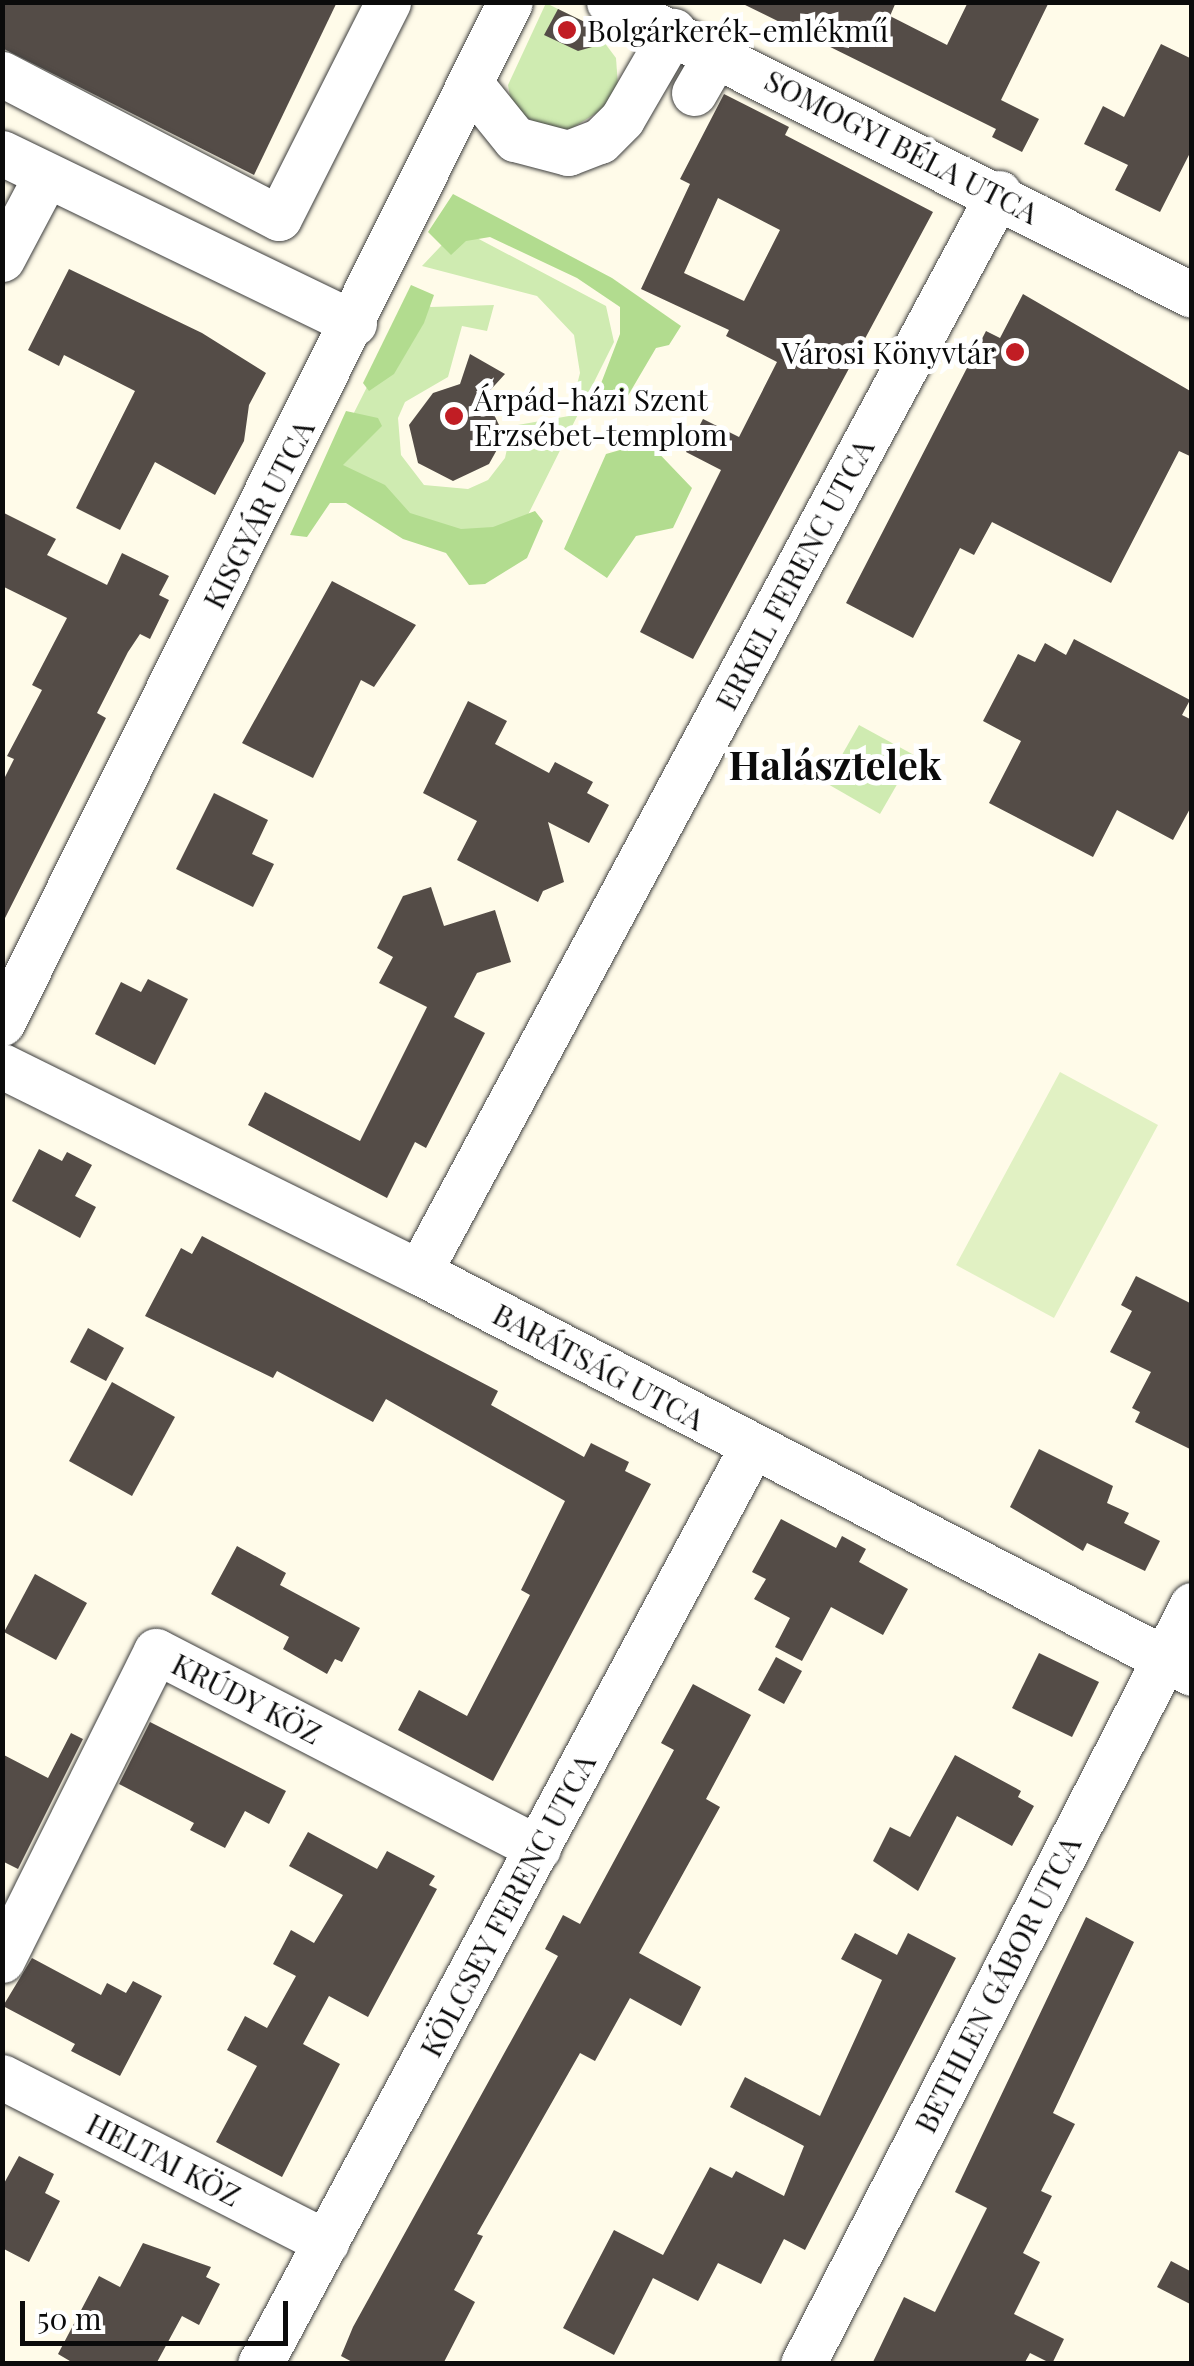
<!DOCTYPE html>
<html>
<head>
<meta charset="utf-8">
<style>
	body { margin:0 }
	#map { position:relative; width:1194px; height:2366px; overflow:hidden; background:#fffbe9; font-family:"Playfair Display",serif }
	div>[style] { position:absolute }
	.green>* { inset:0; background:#cfebb1 }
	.forest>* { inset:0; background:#b2dc8f }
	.pitch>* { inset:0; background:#e1f1c3 }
	.building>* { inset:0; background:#544c47 }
	.roads { filter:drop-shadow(0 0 2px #3e3e3e) drop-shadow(0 0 2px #3e3e3e) }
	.minor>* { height:45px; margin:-22.5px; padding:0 22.5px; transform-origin:22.5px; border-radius:22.5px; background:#fff }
	.dots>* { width:28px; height:28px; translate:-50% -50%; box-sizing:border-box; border:5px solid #fff; border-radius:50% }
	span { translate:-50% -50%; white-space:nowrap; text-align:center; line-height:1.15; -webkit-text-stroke:10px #fff; paint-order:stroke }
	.poi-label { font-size:30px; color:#0b0b0b }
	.left { translate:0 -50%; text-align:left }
	.right { translate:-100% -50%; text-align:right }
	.street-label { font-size:30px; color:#0b0b0b }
	.district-label { font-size:40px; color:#0b0b0b; font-weight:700 }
	.frame { position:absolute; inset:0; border:5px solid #0b0b0b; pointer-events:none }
	.scale { position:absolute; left:20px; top:2301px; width:268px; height:45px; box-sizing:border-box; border:5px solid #0b0b0b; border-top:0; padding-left:12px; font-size:30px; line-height:35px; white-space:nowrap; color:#0b0b0b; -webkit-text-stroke:8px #fff; paint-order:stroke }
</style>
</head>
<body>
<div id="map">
	<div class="green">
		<div style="clip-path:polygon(546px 3px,592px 26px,616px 58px,618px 86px,607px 107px,570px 129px,546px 129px,512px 108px,508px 85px)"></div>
		<div style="clip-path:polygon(458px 228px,606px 306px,614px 342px,501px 569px,324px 472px,413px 296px,431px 307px,494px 305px,487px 331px,462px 326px,448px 377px,405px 402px,398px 418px,401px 455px,424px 485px,468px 489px,488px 480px,505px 458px,512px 426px,569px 416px,580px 373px,574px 335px,537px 296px,422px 266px)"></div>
		<div style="clip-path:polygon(859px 725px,914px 755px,880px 814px,826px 783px)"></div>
	</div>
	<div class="forest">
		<div style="clip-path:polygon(453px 194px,612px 278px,681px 326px,669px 345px,656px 348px,616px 416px,595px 399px,620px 334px,620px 307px,577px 278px,490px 237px,466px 241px,451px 255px,428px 232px)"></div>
		<div style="clip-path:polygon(411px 285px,434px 295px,424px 323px,394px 374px,369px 391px,363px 383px)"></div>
		<div style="clip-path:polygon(346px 411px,378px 418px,382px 426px,343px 465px,385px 485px,410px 513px,461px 529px,493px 527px,535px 511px,543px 521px,527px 558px,485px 584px,469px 585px,446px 553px,403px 539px,346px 503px,330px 503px,307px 537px,290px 535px)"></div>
		<div style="clip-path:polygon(648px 442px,692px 488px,673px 528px,636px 536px,607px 578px,564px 549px,606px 454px)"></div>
	</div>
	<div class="pitch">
		<div style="clip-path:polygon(1060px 1072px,1158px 1125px,1054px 1318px,956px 1265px)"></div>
	</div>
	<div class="building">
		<div style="clip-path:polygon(2px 2px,337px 2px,254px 175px,2px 48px)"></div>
		<div style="clip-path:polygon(739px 2px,896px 2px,890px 16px,947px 45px,968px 2px,1049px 2px,1001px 100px,1039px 119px,1022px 152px,992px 137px,996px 129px)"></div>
		<div style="clip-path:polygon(558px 9px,591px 25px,599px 45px,578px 51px,544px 35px)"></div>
		<div style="clip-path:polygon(1161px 44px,1192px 59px,1192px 149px,1160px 212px,1115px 190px,1128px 165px,1084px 144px,1103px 106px,1124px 117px)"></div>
		<div style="clip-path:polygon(evenodd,724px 94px,789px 127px,785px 135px,933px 212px,693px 659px,640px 632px,721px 470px,686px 452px,703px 419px,739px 437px,777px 362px,726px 336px,729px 330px,641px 289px,690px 184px,680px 179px,724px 94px,718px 198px,780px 230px,744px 301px,684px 273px,718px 198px)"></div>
		<div style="clip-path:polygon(69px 269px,202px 333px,266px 373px,249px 405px,244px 441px,215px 495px,155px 462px,120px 530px,76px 508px,135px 391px,64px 355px,59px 366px,28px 350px)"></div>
		<div style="clip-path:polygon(1023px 294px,1192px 392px,1192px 457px,1179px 451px,1111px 583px,992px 522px,974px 555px,960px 548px,913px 638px,846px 603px,986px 331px,1000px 338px)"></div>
		<div style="clip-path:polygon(470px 354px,505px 374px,485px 396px,499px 425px,499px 446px,489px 464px,453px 481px,418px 463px,409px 425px,433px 393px,460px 384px)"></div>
		<div style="clip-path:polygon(2px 512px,56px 539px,47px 555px,107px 585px,122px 553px,169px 576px,159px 595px,169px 600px,150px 639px,140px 634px,128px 652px,97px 713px,106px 718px,2px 924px,2px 783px,14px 759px,7px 756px,42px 690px,32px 685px,67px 618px,2px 586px)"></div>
		<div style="clip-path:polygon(332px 581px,416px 625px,374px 687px,361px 680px,313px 778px,242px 743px)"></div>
		<div style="clip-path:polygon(1074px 639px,1190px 700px,1182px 715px,1192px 720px,1192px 805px,1173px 840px,1117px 810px,1093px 857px,989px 803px,1021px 741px,983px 721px,1018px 654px,1035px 662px,1045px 643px,1066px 655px)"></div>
		<div style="clip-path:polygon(468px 701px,507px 721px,495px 744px,549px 773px,555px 762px,593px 782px,587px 793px,609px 805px,589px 843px,548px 822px,564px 882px,543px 891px,538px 902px,457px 860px,477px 821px,423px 793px)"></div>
		<div style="clip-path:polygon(214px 793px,268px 820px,252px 854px,274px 864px,253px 907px,176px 869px)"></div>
		<div style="clip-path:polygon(431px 887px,444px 926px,495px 910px,511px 962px,477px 973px,454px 1017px,485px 1033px,426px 1148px,415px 1142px,387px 1198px,248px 1125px,265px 1092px,360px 1141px,427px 1007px,379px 983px,393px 957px,377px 948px,403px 896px)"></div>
		<div style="clip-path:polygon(148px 979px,188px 999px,155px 1065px,95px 1034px,121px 982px,141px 992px)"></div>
		<div style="clip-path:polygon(39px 1149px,62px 1161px,67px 1152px,92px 1165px,75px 1196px,96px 1207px,80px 1238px,12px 1201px)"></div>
		<div style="clip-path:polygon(202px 1236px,498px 1391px,491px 1405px,584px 1457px,591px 1443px,629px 1462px,625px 1471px,651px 1484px,493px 1781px,398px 1730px,419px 1690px,467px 1716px,530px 1595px,521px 1590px,565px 1501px,386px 1399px,373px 1422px,277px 1371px,273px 1378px,145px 1316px,181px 1248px,192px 1254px)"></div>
		<div style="clip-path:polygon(1136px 1276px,1192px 1304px,1192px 1450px,1135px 1422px,1140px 1412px,1132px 1408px,1151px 1372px,1110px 1352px,1132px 1311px,1121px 1305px)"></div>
		<div style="clip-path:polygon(88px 1328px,124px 1348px,106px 1381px,70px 1362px)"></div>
		<div style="clip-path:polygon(112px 1382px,175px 1417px,132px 1496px,69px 1461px)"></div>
		<div style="clip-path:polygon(1039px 1449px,1113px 1486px,1107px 1503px,1129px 1513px,1124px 1523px,1160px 1541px,1145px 1571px,1087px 1543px,1083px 1551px,1010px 1507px)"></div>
		<div style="clip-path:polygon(781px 1519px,836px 1548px,842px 1536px,866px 1549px,859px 1562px,908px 1589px,883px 1635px,831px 1607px,802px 1661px,775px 1647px,790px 1618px,754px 1599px,766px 1579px,752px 1572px)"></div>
		<div style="clip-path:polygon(237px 1546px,286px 1573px,280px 1585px,360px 1628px,342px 1662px,335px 1659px,327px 1674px,283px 1649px,289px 1637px,211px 1594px)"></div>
		<div style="clip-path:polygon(35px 1574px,87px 1603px,56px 1660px,4px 1632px)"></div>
		<div style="clip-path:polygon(1039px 1653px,1099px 1682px,1072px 1737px,1012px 1708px)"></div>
		<div style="clip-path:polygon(776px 1657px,802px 1671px,784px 1704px,758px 1690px)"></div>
		<div style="clip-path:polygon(693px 1684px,751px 1715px,706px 1799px,720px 1807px,639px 1953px,701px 1987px,681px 2026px,630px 1998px,595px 2061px,580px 2053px,477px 2234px,483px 2236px,454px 2290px,475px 2302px,443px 2364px,356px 2364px,341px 2356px,353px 2327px,558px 1956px,545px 1949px,563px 1915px,580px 1924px,674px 1750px,661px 1743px)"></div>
		<div style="clip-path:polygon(150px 1722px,286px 1791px,269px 1824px,245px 1811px,225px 1848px,190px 1830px,194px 1823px,119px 1784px)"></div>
		<div style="clip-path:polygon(71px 1733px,83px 1739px,18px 1869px,2px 1861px,2px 1754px,48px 1778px)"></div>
		<div style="clip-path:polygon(955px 1755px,1021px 1791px,1018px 1797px,1034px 1806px,1012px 1846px,957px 1816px,918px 1891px,873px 1861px,890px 1827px,910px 1837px)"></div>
		<div style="clip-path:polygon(308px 1832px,377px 1869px,387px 1851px,435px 1876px,429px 1885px,437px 1889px,368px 2017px,329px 1996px,303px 2044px,340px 2064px,282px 2177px,216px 2142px,257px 2066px,227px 2050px,245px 2016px,267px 2028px,296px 1976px,273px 1964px,291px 1930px,314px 1943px,343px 1895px,289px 1866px)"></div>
		<div style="clip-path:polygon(1086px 1917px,1134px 1942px,1053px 2113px,1075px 2124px,1041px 2191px,1052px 2196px,1023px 2253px,1040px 2262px,1014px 2314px,1064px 2339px,1052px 2364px,1030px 2353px,1024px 2364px,872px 2364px,904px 2297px,935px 2312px,987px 2208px,955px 2192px)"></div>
		<div style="clip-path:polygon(855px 1933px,897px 1955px,908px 1933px,956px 1958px,805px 2250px,784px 2239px,761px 2284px,718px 2263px,698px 2301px,653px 2278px,614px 2355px,563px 2328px,614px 2230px,663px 2255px,710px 2167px,732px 2178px,736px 2171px,784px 2196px,804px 2146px,730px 2107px,745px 2077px,820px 2116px,882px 1980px,841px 1959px)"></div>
		<div style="clip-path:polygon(32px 1958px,101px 1995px,107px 1983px,126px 1993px,133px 1981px,162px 1996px,120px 2076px,71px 2051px,75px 2044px,3px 2006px)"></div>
		<div style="clip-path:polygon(19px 2156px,54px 2174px,45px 2193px,60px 2201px,29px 2262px,2px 2248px,2px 2187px)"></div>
		<div style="clip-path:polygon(143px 2243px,211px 2267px,206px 2277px,220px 2284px,199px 2325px,182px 2316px,156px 2364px,75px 2364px,58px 2354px,99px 2276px,120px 2287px)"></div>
		<div style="clip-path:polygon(1171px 2261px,1192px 2272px,1192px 2305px,1157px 2287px)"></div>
	</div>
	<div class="roads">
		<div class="minor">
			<div style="left:609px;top:2px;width:652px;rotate:26.68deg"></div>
			<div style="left:2px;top:74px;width:312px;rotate:27.5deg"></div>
			<div style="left:279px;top:218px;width:242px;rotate:-63.2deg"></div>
			<div style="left:473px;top:87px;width:67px;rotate:51.1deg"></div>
			<div style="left:515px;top:139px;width:55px;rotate:14.8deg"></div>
			<div style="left:568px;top:153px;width:34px;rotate:-21deg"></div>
			<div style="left:600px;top:141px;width:31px;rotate:-45deg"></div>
			<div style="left:622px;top:119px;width:102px;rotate:-59.9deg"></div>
			<div style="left:694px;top:93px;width:46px;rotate:-60.1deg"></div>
			<div style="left:2px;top:153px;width:391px;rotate:25.8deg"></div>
			<div style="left:2px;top:259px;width:94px;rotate:-62.1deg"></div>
			<div style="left:2px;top:1023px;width:1140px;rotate:-63.55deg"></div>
			<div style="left:2px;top:1066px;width:465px;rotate:26.3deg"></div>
			<div style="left:419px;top:1272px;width:871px;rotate:27.42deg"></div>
			<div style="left:419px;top:1272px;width:1225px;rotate:-61.74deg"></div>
			<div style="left:2px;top:1960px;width:345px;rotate:-63.5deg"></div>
			<div style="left:156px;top:1651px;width:430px;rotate:27.3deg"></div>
			<div style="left:2px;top:2077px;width:364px;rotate:27deg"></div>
			<div style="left:260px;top:2364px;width:1041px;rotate:-61.79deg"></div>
			<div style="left:803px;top:2364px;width:853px;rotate:-62.86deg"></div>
		</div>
	</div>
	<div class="dots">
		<div style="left:567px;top:30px;background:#c11d24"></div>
		<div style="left:1015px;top:352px;background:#c11d24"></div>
		<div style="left:454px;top:416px;background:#c11d24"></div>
	</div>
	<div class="poi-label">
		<span class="left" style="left:587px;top:30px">Bolgárkerék-emlékmű</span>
		<span class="right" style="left:995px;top:352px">Városi Könyvtár</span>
		<span class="left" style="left:474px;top:416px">Árpád-házi Szent<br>Erzsébet-templom</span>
	</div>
	<div class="street-label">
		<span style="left:902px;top:146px;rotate:27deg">SOMOGYI BÉLA UTCA</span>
		<span style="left:258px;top:514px;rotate:-63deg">KISGYÁR UTCA</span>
		<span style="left:794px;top:574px;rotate:-62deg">ERKEL FERENC UTCA</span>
		<span style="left:599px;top:1366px;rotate:28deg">BARÁTSÁG UTCA</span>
		<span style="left:247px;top:1698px;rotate:27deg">KRÚDY KÖZ</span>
		<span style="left:507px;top:1905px;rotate:-62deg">KÖLCSEY FERENC UTCA</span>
		<span style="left:997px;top:1984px;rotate:-63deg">BETHLEN GÁBOR UTCA</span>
		<span style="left:164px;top:2159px;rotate:27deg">HELTAI KÖZ</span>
	</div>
	<div class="district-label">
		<span style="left:835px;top:764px">Halásztelek</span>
	</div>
	<div class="frame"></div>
	<div class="scale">50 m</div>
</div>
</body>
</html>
